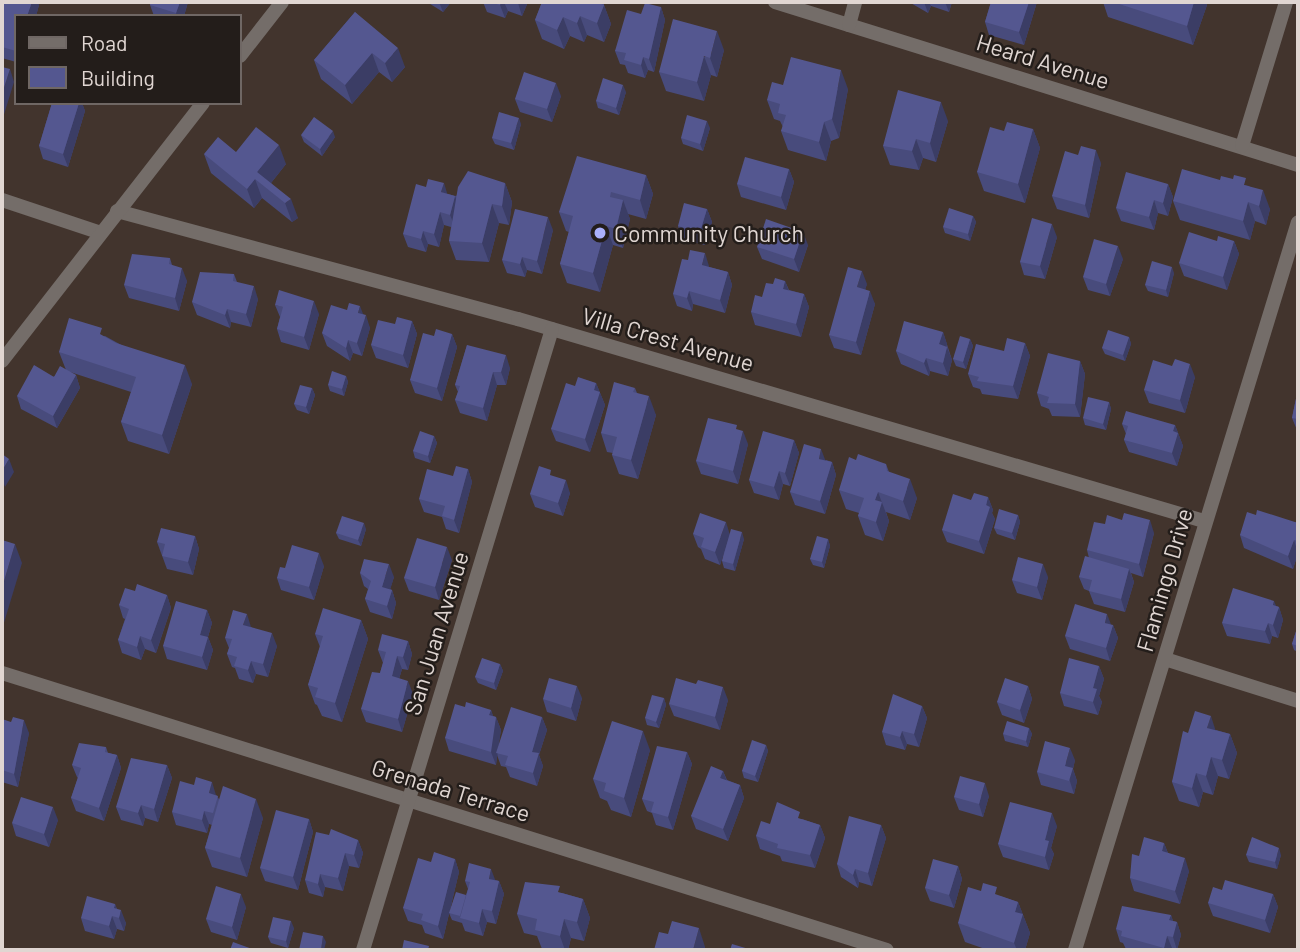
<!DOCTYPE html>
<html>
<head>
<meta charset="utf-8">
<style>
	body { margin:0 }
	#map { position:relative; width:1300px; height:952px; overflow:hidden; background:#42342d; font-family:Barlow,sans-serif }
	div>[style] { position:absolute }
	.minor>* { height:14px; margin:-7px; padding:0 7px; transform-origin:7px; border-radius:7px; background:#746d69 }
	.tertiary>* { height:14px; margin:-7px; padding:0 7px; transform-origin:7px; border-radius:7px; background:#746d69 }
	.wall>* { inset:0; background:#484b7c }
	.shaded-wall>* { inset:0; background:#3b3d65 }
	.building>* { inset:0; background:#545790 }
	.dots>* { width:19px; height:19px; translate:-50% -50%; box-sizing:border-box; border:4px solid #231d1a; border-radius:50% }
	span { translate:-50% -50%; white-space:nowrap; text-align:center; line-height:1.15; -webkit-text-stroke:5px #231d1a; paint-order:stroke }
	.street-label { font-size:23px; color:#e0d6d2 }
	.poi-label { font-size:23px; color:#e0d6d2 }
	.left { translate:0 -50%; text-align:left }
	.frame { position:absolute; inset:0; border:4px solid #e0d6d2; pointer-events:none }
	.legend { position:absolute; left:14px; top:14px; width:228px; height:91px; box-sizing:border-box; background:#231d1a; border:2px solid #6f6764; margin:0; padding:9px 12px; list-style:none; font-size:21px; color:#e0d6d2 }
	.legend li { display:flex; align-items:center; gap:14px; height:35px }
	.legend b { width:35px; border:2px solid #6f6764 }
</style>
</head>
<body>
<div id="map">
	<div class="minor">
		<div style="left:775px;top:2px;width:548px;rotate:17.31deg"></div>
		<div style="left:849px;top:25px;width:24px;rotate:-75deg"></div>
		<div style="left:1242px;top:146px;width:151px;rotate:-73deg"></div>
		<div style="left:2px;top:200px;width:104px;rotate:18.4deg"></div>
		<div style="left:117px;top:211px;width:415px;rotate:15.1deg"></div>
		<div style="left:518px;top:319px;width:715px;rotate:16.41deg"></div>
		<div style="left:1165px;top:659px;width:139px;rotate:17.5deg"></div>
		<div style="left:2px;top:673px;width:927px;rotate:17.38deg"></div>
		<div style="left:363px;top:950px;width:649px;rotate:-73.07deg"></div>
		<div style="left:1075px;top:950px;width:761px;rotate:-72.97deg"></div>
	</div>
	<div class="tertiary">
		<div style="left:240px;top:56px;width:68px;rotate:-52.1deg"></div>
		<div style="left:2px;top:361px;width:327px;rotate:-52.1deg"></div>
	</div>
	<div class="wall">
		<div style="clip-path:polygon(151px 2px,188px 2px,184px 16px,154px 16px,150px 5px)"></div>
		<div style="clip-path:polygon(427px 2px,451px 2px,443px 12px)"></div>
		<div style="clip-path:polygon(483px 2px,528px 2px,522px 16px,508px 11px,505px 18px,487px 12px)"></div>
		<div style="clip-path:polygon(542px 2px,604px 2px,604px 5px,611px 24px,604px 42px,587px 35px,584px 42px,570px 36px,564px 49px,542px 39px,535px 20px)"></div>
		<div style="clip-path:polygon(909px 2px,952px 2px,949px 12px,931px 6px,928px 13px)"></div>
		<div style="clip-path:polygon(991px 2px,1037px 2px,1024px 45px,989px 35px,985px 22px)"></div>
		<div style="clip-path:polygon(1103px 2px,1205px 2px,1207px 5px,1193px 45px,1108px 17px)"></div>
		<div style="clip-path:polygon(39px 5px,36px 16px,16px 16px,16px 62px,2px 58px,2px 7px)"></div>
		<div style="clip-path:polygon(661px 7px,665px 20px,654px 72px,648px 70px,645px 78px,628px 73px,625px 65px,620px 64px,615px 51px,641px 14px)"></div>
		<div style="clip-path:polygon(355px 12px,405px 67px,392px 82px,379px 72px,352px 104px,321px 79px,314px 60px)"></div>
		<div style="clip-path:polygon(724px 50px,717px 77px,711px 75px,704px 101px,666px 91px,659px 72px)"></div>
		<div style="clip-path:polygon(783px 85px,848px 89px,839px 138px,831px 141px,826px 161px,788px 150px,781px 131px,783px 127px,780px 121px,774px 119px,767px 100px)"></div>
		<div style="clip-path:polygon(626px 92px,619px 115px,598px 108px,596px 101px)"></div>
		<div style="clip-path:polygon(561px 96px,552px 122px,520px 112px,515px 99px)"></div>
		<div style="clip-path:polygon(52px 103px,82px 103px,85px 111px,68px 167px,43px 159px,39px 146px)"></div>
		<div style="clip-path:polygon(948px 121px,936px 162px,923px 158px,919px 170px,890px 165px,883px 146px)"></div>
		<div style="clip-path:polygon(521px 124px,514px 150px,495px 144px,492px 138px)"></div>
		<div style="clip-path:polygon(710px 128px,703px 151px,683px 144px,681px 138px)"></div>
		<div style="clip-path:polygon(1033px 129px,1040px 148px,1025px 203px,984px 191px,977px 172px,1004px 131px)"></div>
		<div style="clip-path:polygon(301px 135px,335px 137px,322px 156px,304px 142px)"></div>
		<div style="clip-path:polygon(236px 152px,286px 164px,271px 183px,298px 218px,292px 222px,262px 198px,254px 208px,211px 173px,204px 154px)"></div>
		<div style="clip-path:polygon(1101px 163px,1089px 218px,1057px 209px,1052px 196px)"></div>
		<div style="clip-path:polygon(789px 169px,794px 182px,786px 210px,741px 197px,737px 184px)"></div>
		<div style="clip-path:polygon(646px 175px,653px 194px,646px 219px,628px 214px,630px 219px,623px 248px,613px 245px,600px 292px,567px 283px,560px 264px,569px 232px,566px 231px,559px 212px)"></div>
		<div style="clip-path:polygon(1220px 180px,1249px 186px,1270px 209px,1266px 225px,1255px 221px,1250px 240px,1180px 220px,1173px 201px)"></div>
		<div style="clip-path:polygon(505px 183px,512px 202px,509px 225px,499px 223px,489px 262px,456px 260px,449px 241px,451px 227px,444px 225px,439px 247px,428px 244px,426px 252px,408px 247px,403px 234px,448px 194px,455px 196px)"></div>
		<div style="clip-path:polygon(1168px 184px,1173px 197px,1168px 216px,1158px 213px,1154px 230px,1121px 221px,1116px 208px)"></div>
		<div style="clip-path:polygon(707px 209px,712px 222px,705px 245px,682px 239px,678px 226px)"></div>
		<div style="clip-path:polygon(973px 216px,976px 222px,970px 241px,945px 233px,943px 227px)"></div>
		<div style="clip-path:polygon(553px 230px,542px 274px,527px 270px,525px 277px,507px 273px,502px 260px)"></div>
		<div style="clip-path:polygon(1057px 237px,1045px 279px,1024px 275px,1020px 262px)"></div>
		<div style="clip-path:polygon(1217px 241px,1234px 241px,1239px 254px,1227px 290px,1184px 276px,1179px 263px)"></div>
		<div style="clip-path:polygon(808px 245px,799px 272px,762px 259px,757px 247px)"></div>
		<div style="clip-path:polygon(170px 258px,172px 265px,187px 281px,179px 311px,129px 298px,124px 285px)"></div>
		<div style="clip-path:polygon(1123px 259px,1110px 296px,1088px 290px,1083px 277px)"></div>
		<div style="clip-path:polygon(709px 267px,728px 272px,732px 285px,725px 313px,693px 304px,692px 311px,677px 306px,673px 294px)"></div>
		<div style="clip-path:polygon(1174px 273px,1168px 297px,1148px 291px,1145px 285px)"></div>
		<div style="clip-path:polygon(234px 274px,237px 282px,258px 299px,251px 327px,231px 322px,230px 328px,197px 315px,192px 302px)"></div>
		<div style="clip-path:polygon(785px 281px,789px 290px,804px 294px,809px 307px,801px 337px,755px 325px,751px 312px,773px 284px)"></div>
		<div style="clip-path:polygon(867px 284px,865px 289px,875px 304px,861px 355px,834px 348px,829px 335px)"></div>
		<div style="clip-path:polygon(275px 305px,319px 314px,309px 350px,281px 342px,277px 329px,280px 317px)"></div>
		<div style="clip-path:polygon(363px 314px,370px 328px,362px 356px,353px 353px,350px 361px,327px 346px,322px 333px)"></div>
		<div style="clip-path:polygon(412px 321px,417px 334px,408px 368px,376px 358px,371px 345px,395px 324px)"></div>
		<div style="clip-path:polygon(943px 332px,952px 360px,948px 376px,930px 371px,929px 376px,901px 364px,896px 351px)"></div>
		<div style="clip-path:polygon(452px 334px,457px 347px,442px 401px,415px 393px,410px 380px,434px 336px)"></div>
		<div style="clip-path:polygon(105px 336px,192px 384px,169px 454px,128px 441px,121px 422px,131px 392px,70px 372px,76px 375px,80px 388px,57px 428px,21px 409px,17px 396px,66px 370px,59px 352px)"></div>
		<div style="clip-path:polygon(1129px 337px,1131px 344px,1125px 361px,1105px 354px,1102px 348px)"></div>
		<div style="clip-path:polygon(970px 339px,973px 346px,966px 369px,956px 366px,953px 359px)"></div>
		<div style="clip-path:polygon(1025px 343px,1030px 356px,1018px 399px,982px 394px,980px 389px,973px 387px,968px 374px,1004px 351px)"></div>
		<div style="clip-path:polygon(467px 345px,510px 368px,506px 385px,497px 385px,487px 421px,460px 413px,455px 400px,458px 392px,455px 385px)"></div>
		<div style="clip-path:polygon(1080px 361px,1085px 374px,1080px 417px,1052px 416px,1049px 409px,1041px 406px,1037px 393px)"></div>
		<div style="clip-path:polygon(346px 376px,348px 382px,344px 396px,330px 391px,328px 385px)"></div>
		<div style="clip-path:polygon(1195px 377px,1185px 413px,1149px 403px,1144px 390px)"></div>
		<div style="clip-path:polygon(596px 383px,605px 405px,590px 452px,556px 441px,551px 429px,575px 386px)"></div>
		<div style="clip-path:polygon(312px 388px,315px 395px,309px 414px,297px 410px,294px 404px)"></div>
		<div style="clip-path:polygon(635px 388px,637px 393px,656px 415px,638px 479px,619px 474px,612px 455px,613px 453px,607px 452px,601px 433px)"></div>
		<div style="clip-path:polygon(1298px 389px,1298px 431px,1297px 430px,1292px 418px)"></div>
		<div style="clip-path:polygon(1109px 402px,1111px 409px,1106px 430px,1085px 425px,1083px 418px)"></div>
		<div style="clip-path:polygon(1122px 424px,1175px 425px,1183px 446px,1177px 466px,1129px 452px,1124px 440px,1126px 434px)"></div>
		<div style="clip-path:polygon(434px 436px,437px 443px,430px 463px,415px 458px,413px 451px)"></div>
		<div style="clip-path:polygon(794px 440px,799px 453px,790px 486px,783px 484px,779px 500px,754px 493px,749px 480px)"></div>
		<div style="clip-path:polygon(748px 444px,738px 484px,701px 474px,696px 461px)"></div>
		<div style="clip-path:polygon(826px 460px,832px 462px,836px 475px,825px 514px,795px 505px,790px 492px)"></div>
		<div style="clip-path:polygon(856px 460px,886px 464px,889px 472px,917px 498px,910px 520px,886px 512px,889px 521px,883px 541px,865px 535px,858px 516px,859px 513px,846px 509px,839px 490px)"></div>
		<div style="clip-path:polygon(468px 469px,472px 482px,459px 533px,446px 529px,442px 517px,424px 512px,419px 499px,453px 476px)"></div>
		<div style="clip-path:polygon(554px 477px,570px 493px,563px 516px,535px 507px,530px 494px)"></div>
		<div style="clip-path:polygon(988px 497px,993px 510px,992px 513px,995px 519px,984px 554px,947px 542px,942px 530px,971px 500px)"></div>
		<div style="clip-path:polygon(1018px 515px,1020px 522px,1015px 540px,997px 534px,994px 528px)"></div>
		<div style="clip-path:polygon(1256px 515px,1298px 523px,1298px 553px,1293px 569px,1244px 548px,1240px 535px)"></div>
		<div style="clip-path:polygon(366px 529px,361px 546px,339px 539px,336px 533px)"></div>
		<div style="clip-path:polygon(1154px 533px,1143px 577px,1131px 573px,1134px 582px,1125px 612px,1094px 604px,1089px 591px,1084px 589px,1079px 577px,1089px 558px,1087px 550px)"></div>
		<div style="clip-path:polygon(693px 534px,744px 539px,735px 571px,724px 568px,722px 561px,724px 552px,720px 565px,705px 559px,701px 549px,698px 547px)"></div>
		<div style="clip-path:polygon(195px 536px,199px 549px,193px 575px,167px 569px,157px 542px)"></div>
		<div style="clip-path:polygon(828px 539px,830px 546px,824px 568px,813px 565px,810px 559px)"></div>
		<div style="clip-path:polygon(452px 560px,439px 600px,409px 591px,404px 578px)"></div>
		<div style="clip-path:polygon(324px 566px,314px 600px,281px 590px,277px 578px,285px 568px)"></div>
		<div style="clip-path:polygon(360px 573px,394px 577px,390px 589px,392px 590px,396px 603px,392px 619px,370px 612px,365px 599px,368px 589px,364px 586px)"></div>
		<div style="clip-path:polygon(1048px 577px,1042px 600px,1017px 593px,1012px 580px)"></div>
		<div style="clip-path:polygon(135px 591px,167px 595px,171px 608px,156px 653px,145px 649px,141px 660px,122px 653px,118px 640px,125px 619px,123px 618px,119px 605px)"></div>
		<div style="clip-path:polygon(1276px 606px,1279px 607px,1283px 620px,1278px 638px,1272px 636px,1270px 644px,1227px 636px,1222px 623px)"></div>
		<div style="clip-path:polygon(207px 610px,212px 623px,208px 637px,213px 650px,207px 670px,167px 659px,163px 646px)"></div>
		<div style="clip-path:polygon(361px 620px,368px 639px,342px 722px,322px 716px,317px 705px,315px 704px,308px 685px,320px 647px,315px 634px)"></div>
		<div style="clip-path:polygon(1111px 625px,1113px 625px,1118px 638px,1110px 661px,1070px 649px,1065px 636px)"></div>
		<div style="clip-path:polygon(1298px 625px,1298px 652px,1294px 650px,1292px 644px)"></div>
		<div style="clip-path:polygon(251px 627px,277px 646px,268px 677px,256px 674px,253px 683px,239px 679px,235px 668px,232px 667px,227px 654px,229px 648px,225px 638px)"></div>
		<div style="clip-path:polygon(408px 641px,412px 654px,408px 670px,402px 669px,399px 679px,413px 694px,402px 732px,366px 722px,361px 709px,380px 673px,383px 663px,378px 650px)"></div>
		<div style="clip-path:polygon(500px 664px,503px 671px,496px 690px,478px 683px,475px 677px)"></div>
		<div style="clip-path:polygon(1099px 666px,1104px 679px,1099px 696px,1102px 702px,1098px 715px,1064px 706px,1060px 693px)"></div>
		<div style="clip-path:polygon(1028px 686px,1032px 699px,1024px 723px,1002px 715px,997px 702px)"></div>
		<div style="clip-path:polygon(582px 698px,576px 721px,547px 712px,543px 699px)"></div>
		<div style="clip-path:polygon(664px 698px,666px 705px,659px 728px,647px 725px,645px 718px)"></div>
		<div style="clip-path:polygon(728px 700px,720px 730px,674px 716px,669px 704px)"></div>
		<div style="clip-path:polygon(922px 706px,927px 718px,919px 747px,907px 744px,905px 750px,886px 745px,882px 732px)"></div>
		<div style="clip-path:polygon(465px 707px,491px 710px,493px 716px,496px 717px,501px 730px,498px 747px,542px 717px,547px 730px,539px 755px,543px 766px,537px 786px,510px 777px,506px 767px,501px 766px,497px 755px,496px 765px,449px 751px,445px 738px)"></div>
		<div style="clip-path:polygon(2px 719px,29px 733px,18px 787px,2px 782px)"></div>
		<div style="clip-path:polygon(1029px 728px,1032px 734px,1028px 747px,1005px 741px,1003px 734px)"></div>
		<div style="clip-path:polygon(1216px 730px,1230px 734px,1237px 753px,1229px 779px,1218px 776px,1213px 795px,1203px 792px,1199px 807px,1179px 801px,1172px 782px,1188px 733px)"></div>
		<div style="clip-path:polygon(766px 745px,768px 751px,758px 782px,744px 778px,742px 771px)"></div>
		<div style="clip-path:polygon(106px 747px,108px 753px,117px 755px,121px 768px,104px 821px,76px 811px,71px 798px,78px 778px,77px 777px,72px 765px)"></div>
		<div style="clip-path:polygon(650px 750px,631px 817px,611px 810px,607px 801px,600px 798px,593px 779px)"></div>
		<div style="clip-path:polygon(687px 752px,692px 764px,673px 830px,656px 825px,652px 813px,647px 811px,642px 799px)"></div>
		<div style="clip-path:polygon(1075px 760px,1073px 769px,1077px 781px,1074px 794px,1041px 785px,1037px 772px)"></div>
		<div style="clip-path:polygon(167px 765px,172px 778px,158px 822px,145px 818px,143px 826px,121px 820px,116px 807px)"></div>
		<div style="clip-path:polygon(723px 771px,727px 780px,740px 785px,744px 798px,728px 841px,696px 829px,691px 816px)"></div>
		<div style="clip-path:polygon(216px 795px,219px 799px,263px 818px,247px 877px,212px 867px,205px 848px,212px 825px,209px 824px,207px 833px,176px 825px,172px 812px)"></div>
		<div style="clip-path:polygon(989px 796px,983px 817px,959px 810px,954px 797px)"></div>
		<div style="clip-path:polygon(309px 819px,313px 832px,298px 890px,265px 881px,260px 868px)"></div>
		<div style="clip-path:polygon(802px 819px,820px 825px,825px 838px,815px 868px,782px 861px,780px 856px,760px 849px,756px 836px,770px 824px)"></div>
		<div style="clip-path:polygon(58px 820px,49px 847px,16px 836px,12px 823px)"></div>
		<div style="clip-path:polygon(881px 825px,886px 838px,872px 886px,859px 882px,858px 888px,841px 877px,837px 864px)"></div>
		<div style="clip-path:polygon(1057px 826px,1051px 848px,1054px 854px,1049px 870px,1003px 857px,998px 844px)"></div>
		<div style="clip-path:polygon(329px 835px,358px 840px,363px 853px,359px 868px,349px 866px,343px 891px,325px 887px,323px 897px,309px 893px,305px 880px)"></div>
		<div style="clip-path:polygon(1164px 843px,1168px 853px,1189px 871px,1180px 904px,1134px 891px,1130px 878px,1139px 856px)"></div>
		<div style="clip-path:polygon(1246px 855px,1281px 855px,1277px 869px,1249px 862px)"></div>
		<div style="clip-path:polygon(455px 859px,459px 872px,443px 939px,425px 933px,422px 925px,408px 921px,403px 908px,431px 862px)"></div>
		<div style="clip-path:polygon(958px 866px,962px 879px,954px 908px,930px 901px,925px 888px)"></div>
		<div style="clip-path:polygon(495px 880px,499px 881px,504px 894px,496px 924px,487px 922px,483px 936px,465px 931px,462px 923px,452px 920px,449px 913px,466px 895px,468px 889px,465px 881px)"></div>
		<div style="clip-path:polygon(1222px 890px,1273px 894px,1278px 907px,1270px 933px,1213px 916px,1208px 903px)"></div>
		<div style="clip-path:polygon(562px 893px,583px 899px,590px 918px,584px 941px,571px 938px,568px 950px,548px 950px,542px 949px,537px 936px,524px 933px,517px 914px)"></div>
		<div style="clip-path:polygon(1000px 896px,1018px 902px,1030px 933px,1025px 950px,988px 950px,965px 942px,958px 923px)"></div>
		<div style="clip-path:polygon(115px 904px,117px 909px,126px 923px,124px 931px,117px 929px,114px 939px,85px 931px,81px 918px)"></div>
		<div style="clip-path:polygon(246px 907px,237px 940px,211px 932px,206px 919px)"></div>
		<div style="clip-path:polygon(1171px 915px,1173px 921px,1177px 922px,1181px 935px,1177px 950px,1172px 948px,1171px 950px,1131px 950px,1126px 949px,1123px 943px,1120px 942px,1116px 929px)"></div>
		<div style="clip-path:polygon(294px 928px,288px 948px,271px 943px,268px 937px)"></div>
	</div>
	<div class="shaded-wall">
		<div style="clip-path:polygon(32px 2px,38px 2px,39px 5px,36px 16px,27px 16px)"></div>
		<div style="clip-path:polygon(180px 2px,188px 2px,184px 16px,177px 16px,176px 13px)"></div>
		<div style="clip-path:polygon(439px 2px,451px 2px,443px 12px)"></div>
		<div style="clip-path:polygon(501px 2px,504px 2px,508px 11px,505px 18px,500px 5px)"></div>
		<div style="clip-path:polygon(518px 2px,528px 2px,522px 16px,518px 3px)"></div>
		<div style="clip-path:polygon(924px 2px,929px 2px,931px 6px,928px 13px)"></div>
		<div style="clip-path:polygon(945px 2px,952px 2px,949px 12px)"></div>
		<div style="clip-path:polygon(1029px 2px,1037px 2px,1024px 45px,1019px 32px)"></div>
		<div style="clip-path:polygon(1194px 2px,1205px 2px,1207px 5px,1193px 45px,1187px 26px)"></div>
		<div style="clip-path:polygon(604px 5px,611px 24px,604px 42px,597px 23px)"></div>
		<div style="clip-path:polygon(661px 7px,665px 20px,654px 72px,649px 59px)"></div>
		<div style="clip-path:polygon(580px 16px,587px 35px,584px 42px,577px 23px)"></div>
		<div style="clip-path:polygon(563px 17px,570px 36px,564px 49px,557px 30px)"></div>
		<div style="clip-path:polygon(717px 31px,724px 50px,717px 77px,710px 58px)"></div>
		<div style="clip-path:polygon(398px 48px,405px 67px,392px 82px,385px 63px)"></div>
		<div style="clip-path:polygon(372px 53px,379px 72px,352px 104px,345px 85px)"></div>
		<div style="clip-path:polygon(704px 56px,711px 75px,704px 101px,697px 82px)"></div>
		<div style="clip-path:polygon(643px 57px,648px 70px,645px 78px,641px 65px)"></div>
		<div style="clip-path:polygon(10px 69px,14px 82px,2px 121px,2px 94px)"></div>
		<div style="clip-path:polygon(841px 70px,848px 89px,839px 138px,832px 119px)"></div>
		<div style="clip-path:polygon(556px 83px,561px 96px,552px 122px,547px 109px)"></div>
		<div style="clip-path:polygon(623px 85px,626px 92px,619px 115px,616px 108px)"></div>
		<div style="clip-path:polygon(941px 102px,948px 121px,936px 162px,930px 143px)"></div>
		<div style="clip-path:polygon(79px 103px,82px 103px,85px 111px,68px 167px,63px 154px)"></div>
		<div style="clip-path:polygon(519px 118px,521px 124px,514px 150px,511px 143px)"></div>
		<div style="clip-path:polygon(707px 121px,710px 128px,703px 151px,700px 144px)"></div>
		<div style="clip-path:polygon(824px 122px,831px 141px,826px 161px,819px 142px)"></div>
		<div style="clip-path:polygon(1033px 129px,1040px 148px,1025px 203px,1018px 184px)"></div>
		<div style="clip-path:polygon(333px 131px,335px 137px,322px 156px,320px 149px)"></div>
		<div style="clip-path:polygon(916px 139px,923px 158px,919px 170px,912px 151px)"></div>
		<div style="clip-path:polygon(279px 145px,286px 164px,267px 188px,257px 172px)"></div>
		<div style="clip-path:polygon(1096px 150px,1101px 163px,1089px 218px,1085px 205px)"></div>
		<div style="clip-path:polygon(789px 169px,794px 182px,786px 210px,781px 197px)"></div>
		<div style="clip-path:polygon(646px 175px,653px 194px,646px 219px,640px 200px)"></div>
		<div style="clip-path:polygon(255px 179px,262px 198px,254px 208px,247px 189px)"></div>
		<div style="clip-path:polygon(444px 183px,448px 196px,441px 192px)"></div>
		<div style="clip-path:polygon(505px 183px,512px 202px,509px 225px,502px 206px)"></div>
		<div style="clip-path:polygon(1168px 184px,1173px 197px,1168px 216px,1163px 203px)"></div>
		<div style="clip-path:polygon(1263px 190px,1270px 209px,1266px 225px,1259px 206px)"></div>
		<div style="clip-path:polygon(455px 196px,460px 209px,455px 227px,450px 215px)"></div>
		<div style="clip-path:polygon(291px 199px,298px 218px,292px 222px,285px 203px)"></div>
		<div style="clip-path:polygon(623px 200px,630px 219px,623px 248px,616px 229px)"></div>
		<div style="clip-path:polygon(1154px 200px,1158px 213px,1154px 230px,1149px 217px)"></div>
		<div style="clip-path:polygon(1248px 202px,1255px 221px,1250px 240px,1243px 221px)"></div>
		<div style="clip-path:polygon(492px 204px,499px 223px,489px 262px,482px 243px)"></div>
		<div style="clip-path:polygon(707px 209px,712px 222px,705px 245px,700px 232px)"></div>
		<div style="clip-path:polygon(440px 212px,444px 225px,439px 247px,434px 234px)"></div>
		<div style="clip-path:polygon(973px 216px,976px 222px,970px 241px,968px 234px)"></div>
		<div style="clip-path:polygon(548px 217px,553px 230px,542px 274px,537px 261px)"></div>
		<div style="clip-path:polygon(1052px 224px,1057px 237px,1045px 279px,1040px 266px)"></div>
		<div style="clip-path:polygon(606px 226px,613px 245px,600px 292px,593px 273px)"></div>
		<div style="clip-path:polygon(423px 231px,428px 244px,426px 252px,421px 239px)"></div>
		<div style="clip-path:polygon(803px 232px,808px 245px,799px 272px,794px 259px)"></div>
		<div style="clip-path:polygon(1234px 241px,1239px 254px,1227px 290px,1223px 277px)"></div>
		<div style="clip-path:polygon(1118px 246px,1123px 259px,1110px 296px,1106px 284px)"></div>
		<div style="clip-path:polygon(705px 253px,709px 266px,706px 278px,702px 265px)"></div>
		<div style="clip-path:polygon(522px 257px,527px 270px,525px 277px,520px 264px)"></div>
		<div style="clip-path:polygon(1172px 267px,1174px 273px,1168px 297px,1166px 290px)"></div>
		<div style="clip-path:polygon(182px 268px,187px 281px,179px 311px,175px 298px)"></div>
		<div style="clip-path:polygon(862px 271px,867px 284px,862px 300px,857px 287px)"></div>
		<div style="clip-path:polygon(728px 272px,732px 285px,725px 313px,720px 300px)"></div>
		<div style="clip-path:polygon(785px 281px,790px 294px,783px 289px)"></div>
		<div style="clip-path:polygon(254px 286px,258px 299px,251px 327px,246px 314px)"></div>
		<div style="clip-path:polygon(689px 291px,693px 304px,692px 311px,687px 298px)"></div>
		<div style="clip-path:polygon(870px 291px,875px 304px,861px 355px,856px 342px)"></div>
		<div style="clip-path:polygon(804px 294px,809px 307px,801px 337px,796px 324px)"></div>
		<div style="clip-path:polygon(314px 301px,319px 314px,309px 350px,304px 337px)"></div>
		<div style="clip-path:polygon(360px 306px,365px 319px,366px 315px,370px 328px,362px 356px,357px 343px,358px 313px)"></div>
		<div style="clip-path:polygon(227px 309px,231px 322px,230px 328px,225px 315px)"></div>
		<div style="clip-path:polygon(412px 321px,417px 334px,408px 368px,403px 355px)"></div>
		<div style="clip-path:polygon(943px 332px,947px 344px,944px 357px,939px 344px)"></div>
		<div style="clip-path:polygon(452px 334px,457px 347px,442px 401px,437px 388px)"></div>
		<div style="clip-path:polygon(1129px 337px,1131px 344px,1125px 361px,1123px 355px)"></div>
		<div style="clip-path:polygon(970px 339px,973px 346px,966px 369px,963px 362px)"></div>
		<div style="clip-path:polygon(348px 340px,353px 353px,350px 361px,346px 348px)"></div>
		<div style="clip-path:polygon(1025px 343px,1030px 356px,1018px 399px,1013px 386px)"></div>
		<div style="clip-path:polygon(947px 347px,952px 360px,948px 376px,943px 363px)"></div>
		<div style="clip-path:polygon(506px 355px,510px 368px,506px 385px,501px 372px)"></div>
		<div style="clip-path:polygon(926px 358px,930px 371px,929px 376px,924px 363px)"></div>
		<div style="clip-path:polygon(1080px 361px,1085px 374px,1080px 417px,1075px 404px)"></div>
		<div style="clip-path:polygon(1190px 364px,1195px 377px,1185px 413px,1180px 400px)"></div>
		<div style="clip-path:polygon(185px 365px,192px 384px,169px 454px,162px 435px)"></div>
		<div style="clip-path:polygon(493px 372px,497px 385px,487px 421px,483px 408px)"></div>
		<div style="clip-path:polygon(76px 375px,80px 388px,57px 428px,53px 416px)"></div>
		<div style="clip-path:polygon(346px 376px,348px 382px,344px 396px,342px 389px)"></div>
		<div style="clip-path:polygon(596px 383px,605px 405px,590px 452px,585px 439px,594px 390px)"></div>
		<div style="clip-path:polygon(312px 388px,315px 395px,309px 414px,306px 407px)"></div>
		<div style="clip-path:polygon(649px 396px,656px 415px,638px 479px,631px 460px)"></div>
		<div style="clip-path:polygon(1109px 402px,1111px 409px,1106px 430px,1103px 424px)"></div>
		<div style="clip-path:polygon(1175px 425px,1183px 446px,1177px 466px,1172px 453px,1173px 431px)"></div>
		<div style="clip-path:polygon(743px 431px,748px 444px,738px 484px,733px 471px)"></div>
		<div style="clip-path:polygon(434px 436px,437px 443px,430px 463px,428px 456px)"></div>
		<div style="clip-path:polygon(794px 440px,799px 453px,790px 486px,785px 473px)"></div>
		<div style="clip-path:polygon(821px 449px,826px 462px,819px 459px)"></div>
		<div style="clip-path:polygon(9px 459px,14px 472px,5px 487px,2px 478px,2px 471px)"></div>
		<div style="clip-path:polygon(832px 462px,836px 475px,825px 514px,820px 501px)"></div>
		<div style="clip-path:polygon(468px 469px,472px 482px,459px 533px,454px 520px)"></div>
		<div style="clip-path:polygon(779px 471px,783px 484px,779px 500px,774px 487px)"></div>
		<div style="clip-path:polygon(910px 479px,917px 498px,910px 520px,903px 501px)"></div>
		<div style="clip-path:polygon(566px 480px,570px 493px,563px 516px,558px 503px)"></div>
		<div style="clip-path:polygon(878px 492px,889px 521px,883px 541px,876px 522px,875px 500px)"></div>
		<div style="clip-path:polygon(988px 497px,993px 510px,992px 513px,995px 519px,984px 554px,979px 541px)"></div>
		<div style="clip-path:polygon(1018px 515px,1020px 522px,1015px 540px,1012px 533px)"></div>
		<div style="clip-path:polygon(1150px 520px,1154px 533px,1143px 577px,1139px 564px)"></div>
		<div style="clip-path:polygon(726px 522px,730px 535px,720px 565px,715px 552px)"></div>
		<div style="clip-path:polygon(364px 523px,366px 529px,361px 546px,358px 540px)"></div>
		<div style="clip-path:polygon(742px 532px,744px 539px,735px 571px,733px 564px)"></div>
		<div style="clip-path:polygon(195px 536px,199px 549px,193px 575px,188px 562px)"></div>
		<div style="clip-path:polygon(828px 539px,830px 546px,824px 568px,822px 562px)"></div>
		<div style="clip-path:polygon(1294px 540px,1298px 553px,1293px 569px,1288px 556px)"></div>
		<div style="clip-path:polygon(15px 544px,22px 563px,3px 626px,2px 622px,2px 588px)"></div>
		<div style="clip-path:polygon(447px 547px,452px 560px,439px 600px,435px 587px)"></div>
		<div style="clip-path:polygon(319px 553px,324px 566px,314px 600px,309px 587px)"></div>
		<div style="clip-path:polygon(389px 564px,394px 577px,387px 600px,382px 587px)"></div>
		<div style="clip-path:polygon(1043px 564px,1048px 577px,1042px 600px,1037px 587px)"></div>
		<div style="clip-path:polygon(1129px 569px,1134px 582px,1125px 612px,1121px 599px)"></div>
		<div style="clip-path:polygon(392px 590px,396px 603px,392px 619px,387px 606px)"></div>
		<div style="clip-path:polygon(167px 595px,171px 608px,156px 653px,151px 640px)"></div>
		<div style="clip-path:polygon(1274px 601px,1278px 610px,1279px 607px,1283px 620px,1278px 638px,1273px 625px,1273px 605px)"></div>
		<div style="clip-path:polygon(207px 610px,212px 623px,205px 647px,200px 635px)"></div>
		<div style="clip-path:polygon(247px 614px,251px 627px,248px 638px,243px 625px)"></div>
		<div style="clip-path:polygon(1107px 614px,1112px 627px,1105px 623px)"></div>
		<div style="clip-path:polygon(361px 620px,368px 639px,342px 722px,335px 703px)"></div>
		<div style="clip-path:polygon(1268px 623px,1272px 636px,1270px 644px,1265px 631px)"></div>
		<div style="clip-path:polygon(1113px 625px,1118px 638px,1110px 661px,1106px 648px)"></div>
		<div style="clip-path:polygon(272px 633px,277px 646px,268px 677px,263px 664px)"></div>
		<div style="clip-path:polygon(140px 636px,145px 649px,141px 660px,137px 647px)"></div>
		<div style="clip-path:polygon(208px 637px,213px 650px,207px 670px,202px 657px)"></div>
		<div style="clip-path:polygon(408px 641px,412px 654px,408px 670px,403px 657px)"></div>
		<div style="clip-path:polygon(397px 656px,402px 669px,396px 689px,392px 676px)"></div>
		<div style="clip-path:polygon(251px 661px,256px 674px,253px 683px,248px 670px)"></div>
		<div style="clip-path:polygon(500px 664px,503px 671px,496px 690px,494px 683px)"></div>
		<div style="clip-path:polygon(1099px 666px,1104px 679px,1099px 696px,1102px 702px,1098px 715px,1093px 702px,1093px 688px)"></div>
		<div style="clip-path:polygon(408px 681px,413px 694px,402px 732px,398px 719px)"></div>
		<div style="clip-path:polygon(577px 686px,582px 698px,576px 721px,571px 708px)"></div>
		<div style="clip-path:polygon(1028px 686px,1032px 699px,1024px 723px,1020px 710px)"></div>
		<div style="clip-path:polygon(723px 687px,728px 700px,720px 730px,715px 717px)"></div>
		<div style="clip-path:polygon(664px 698px,666px 705px,659px 728px,656px 722px)"></div>
		<div style="clip-path:polygon(922px 706px,927px 718px,919px 747px,914px 734px)"></div>
		<div style="clip-path:polygon(491px 710px,495px 722px,496px 717px,501px 730px,496px 765px,491px 752px,489px 715px)"></div>
		<div style="clip-path:polygon(1211px 716px,1217px 735px,1207px 728px)"></div>
		<div style="clip-path:polygon(542px 717px,547px 730px,539px 755px,543px 766px,537px 786px,533px 773px,532px 752px)"></div>
		<div style="clip-path:polygon(24px 720px,29px 733px,18px 787px,14px 774px)"></div>
		<div style="clip-path:polygon(1029px 728px,1032px 734px,1028px 747px,1026px 741px)"></div>
		<div style="clip-path:polygon(643px 731px,650px 750px,631px 817px,624px 798px)"></div>
		<div style="clip-path:polygon(902px 731px,907px 744px,905px 750px,900px 737px)"></div>
		<div style="clip-path:polygon(1230px 734px,1237px 753px,1229px 779px,1222px 760px)"></div>
		<div style="clip-path:polygon(766px 745px,768px 751px,758px 782px,755px 776px)"></div>
		<div style="clip-path:polygon(1070px 748px,1075px 760px,1073px 769px,1077px 781px,1074px 794px,1065px 766px)"></div>
		<div style="clip-path:polygon(687px 752px,692px 764px,673px 830px,668px 817px)"></div>
		<div style="clip-path:polygon(117px 755px,121px 768px,104px 821px,99px 808px)"></div>
		<div style="clip-path:polygon(1211px 757px,1218px 776px,1213px 795px,1206px 776px)"></div>
		<div style="clip-path:polygon(167px 765px,172px 778px,158px 822px,154px 809px)"></div>
		<div style="clip-path:polygon(723px 771px,728px 784px,720px 778px)"></div>
		<div style="clip-path:polygon(1196px 773px,1203px 792px,1199px 807px,1192px 788px)"></div>
		<div style="clip-path:polygon(212px 782px,216px 795px,214px 806px,209px 793px)"></div>
		<div style="clip-path:polygon(985px 783px,989px 796px,983px 817px,979px 804px)"></div>
		<div style="clip-path:polygon(740px 785px,744px 798px,728px 841px,723px 829px)"></div>
		<div style="clip-path:polygon(256px 799px,263px 818px,247px 877px,240px 858px)"></div>
		<div style="clip-path:polygon(141px 805px,145px 818px,143px 826px,138px 813px)"></div>
		<div style="clip-path:polygon(53px 807px,58px 820px,49px 847px,44px 834px)"></div>
		<div style="clip-path:polygon(204px 811px,209px 824px,207px 833px,202px 820px)"></div>
		<div style="clip-path:polygon(1052px 813px,1057px 826px,1051px 848px,1054px 854px,1049px 870px,1045px 857px,1045px 840px)"></div>
		<div style="clip-path:polygon(309px 819px,313px 832px,298px 890px,293px 877px)"></div>
		<div style="clip-path:polygon(820px 825px,825px 838px,815px 868px,810px 855px)"></div>
		<div style="clip-path:polygon(881px 825px,886px 838px,872px 886px,868px 873px)"></div>
		<div style="clip-path:polygon(358px 840px,363px 853px,359px 868px,354px 855px)"></div>
		<div style="clip-path:polygon(1164px 843px,1169px 856px,1162px 851px)"></div>
		<div style="clip-path:polygon(1279px 848px,1281px 855px,1277px 869px,1275px 862px)"></div>
		<div style="clip-path:polygon(345px 853px,349px 866px,343px 891px,338px 878px)"></div>
		<div style="clip-path:polygon(1185px 858px,1189px 871px,1180px 904px,1175px 891px)"></div>
		<div style="clip-path:polygon(455px 859px,459px 872px,443px 939px,438px 926px)"></div>
		<div style="clip-path:polygon(958px 866px,962px 879px,954px 908px,949px 895px)"></div>
		<div style="clip-path:polygon(491px 869px,496px 882px,489px 879px)"></div>
		<div style="clip-path:polygon(855px 869px,859px 882px,858px 888px,853px 875px)"></div>
		<div style="clip-path:polygon(320px 874px,325px 887px,323px 897px,318px 884px)"></div>
		<div style="clip-path:polygon(499px 881px,504px 894px,496px 924px,492px 911px)"></div>
		<div style="clip-path:polygon(241px 894px,246px 907px,237px 940px,232px 927px)"></div>
		<div style="clip-path:polygon(1273px 894px,1278px 907px,1270px 933px,1265px 920px)"></div>
		<div style="clip-path:polygon(583px 899px,590px 918px,584px 941px,577px 922px)"></div>
		<div style="clip-path:polygon(1018px 902px,1030px 933px,1025px 950px,1017px 950px,1014px 943px,1015px 912px)"></div>
		<div style="clip-path:polygon(115px 904px,119px 917px,121px 910px,126px 923px,124px 931px,119px 918px,114px 908px)"></div>
		<div style="clip-path:polygon(482px 909px,487px 922px,483px 936px,479px 923px)"></div>
		<div style="clip-path:polygon(1171px 915px,1175px 927px,1177px 922px,1181px 935px,1177px 950px,1173px 937px,1169px 920px)"></div>
		<div style="clip-path:polygon(112px 916px,117px 929px,114px 939px,109px 926px)"></div>
		<div style="clip-path:polygon(564px 919px,571px 938px,568px 950px,565px 950px,560px 936px)"></div>
		<div style="clip-path:polygon(291px 921px,294px 928px,288px 948px,286px 941px)"></div>
		<div style="clip-path:polygon(699px 928px,705px 947px,705px 950px,693px 950px)"></div>
		<div style="clip-path:polygon(323px 936px,326px 942px,324px 950px,321px 950px)"></div>
		<div style="clip-path:polygon(1167px 936px,1172px 948px,1171px 950px,1165px 950px,1164px 948px)"></div>
	</div>
	<div class="building">
		<div style="clip-path:polygon(3px 2px,32px 2px,27px 16px,16px 16px,16px 51px,2px 47px,2px 7px)"></div>
		<div style="clip-path:polygon(151px 2px,180px 2px,176px 13px,150px 5px)"></div>
		<div style="clip-path:polygon(489px 2px,501px 2px,500px 5px)"></div>
		<div style="clip-path:polygon(542px 2px,596px 2px,604px 5px,597px 23px,580px 16px,577px 23px,563px 17px,557px 30px,535px 20px)"></div>
		<div style="clip-path:polygon(991px 2px,1029px 2px,1019px 32px,985px 22px)"></div>
		<div style="clip-path:polygon(1113px 2px,1194px 2px,1187px 26px)"></div>
		<div style="clip-path:polygon(645px 3px,661px 7px,649px 59px,643px 57px,641px 65px,624px 60px,626px 53px,615px 51px,627px 10px,641px 14px)"></div>
		<div style="clip-path:polygon(355px 12px,398px 48px,385px 63px,372px 53px,345px 85px,314px 60px)"></div>
		<div style="clip-path:polygon(673px 19px,717px 31px,710px 58px,704px 56px,697px 82px,659px 72px)"></div>
		<div style="clip-path:polygon(791px 57px,841px 70px,832px 119px,824px 122px,819px 142px,781px 131px,786px 115px,778px 113px,780px 104px,767px 100px,772px 82px,783px 85px)"></div>
		<div style="clip-path:polygon(2px 67px,10px 69px,2px 94px)"></div>
		<div style="clip-path:polygon(524px 72px,556px 83px,547px 109px,515px 99px)"></div>
		<div style="clip-path:polygon(603px 78px,623px 85px,616px 108px,596px 101px)"></div>
		<div style="clip-path:polygon(898px 90px,941px 102px,930px 143px,916px 139px,912px 151px,883px 146px)"></div>
		<div style="clip-path:polygon(52px 103px,79px 103px,63px 154px,39px 146px)"></div>
		<div style="clip-path:polygon(499px 112px,519px 118px,511px 143px,492px 138px)"></div>
		<div style="clip-path:polygon(687px 115px,707px 121px,700px 144px,681px 138px)"></div>
		<div style="clip-path:polygon(314px 117px,333px 131px,320px 149px,301px 135px)"></div>
		<div style="clip-path:polygon(1007px 122px,1033px 129px,1018px 184px,977px 172px,990px 127px,1004px 131px)"></div>
		<div style="clip-path:polygon(256px 127px,279px 145px,257px 172px,291px 199px,285px 203px,255px 179px,247px 189px,204px 154px,218px 137px,236px 152px)"></div>
		<div style="clip-path:polygon(1081px 146px,1096px 150px,1085px 205px,1052px 196px,1065px 151px,1078px 155px)"></div>
		<div style="clip-path:polygon(577px 156px,646px 175px,640px 200px,611px 192px,610px 197px,623px 200px,616px 229px,606px 226px,593px 273px,560px 264px,573px 216px,559px 212px)"></div>
		<div style="clip-path:polygon(745px 157px,789px 169px,781px 197px,737px 184px)"></div>
		<div style="clip-path:polygon(1182px 169px,1220px 180px,1221px 176px,1233px 179px,1234px 175px,1246px 178px,1244px 185px,1263px 190px,1259px 206px,1248px 202px,1243px 221px,1173px 201px)"></div>
		<div style="clip-path:polygon(468px 171px,505px 183px,502px 206px,492px 204px,482px 243px,449px 241px,458px 187px)"></div>
		<div style="clip-path:polygon(1126px 172px,1168px 184px,1163px 203px,1154px 200px,1149px 217px,1116px 208px)"></div>
		<div style="clip-path:polygon(428px 179px,444px 183px,441px 192px,455px 196px,450px 215px,440px 212px,434px 234px,423px 231px,421px 239px,403px 234px,416px 184px,426px 187px)"></div>
		<div style="clip-path:polygon(684px 203px,707px 209px,700px 232px,678px 226px)"></div>
		<div style="clip-path:polygon(949px 208px,973px 216px,968px 234px,943px 227px)"></div>
		<div style="clip-path:polygon(515px 209px,548px 217px,537px 261px,522px 257px,520px 264px,502px 260px)"></div>
		<div style="clip-path:polygon(1032px 218px,1052px 224px,1040px 266px,1020px 262px)"></div>
		<div style="clip-path:polygon(766px 219px,803px 232px,794px 259px,757px 247px)"></div>
		<div style="clip-path:polygon(1189px 232px,1217px 241px,1218px 236px,1234px 241px,1223px 277px,1179px 263px)"></div>
		<div style="clip-path:polygon(1094px 239px,1118px 246px,1106px 284px,1083px 277px)"></div>
		<div style="clip-path:polygon(690px 250px,705px 253px,702px 265px,728px 272px,720px 300px,689px 291px,687px 298px,673px 294px,682px 259px,688px 260px)"></div>
		<div style="clip-path:polygon(132px 254px,170px 258px,169px 264px,182px 268px,175px 298px,124px 285px)"></div>
		<div style="clip-path:polygon(1152px 261px,1172px 267px,1166px 290px,1145px 285px)"></div>
		<div style="clip-path:polygon(848px 267px,862px 271px,857px 287px,870px 291px,856px 342px,829px 335px)"></div>
		<div style="clip-path:polygon(200px 272px,234px 274px,233px 281px,254px 286px,246px 314px,227px 309px,225px 315px,192px 302px)"></div>
		<div style="clip-path:polygon(775px 278px,785px 281px,783px 289px,804px 294px,796px 324px,751px 312px,755px 295px,762px 297px,766px 283px,773px 284px)"></div>
		<div style="clip-path:polygon(279px 290px,314px 301px,304px 337px,277px 329px,283px 307px,275px 305px)"></div>
		<div style="clip-path:polygon(349px 303px,360px 306px,358px 313px,366px 315px,357px 343px,348px 340px,346px 348px,322px 333px,331px 305px,347px 310px)"></div>
		<div style="clip-path:polygon(397px 317px,412px 321px,403px 355px,371px 345px,378px 320px,395px 324px)"></div>
		<div style="clip-path:polygon(69px 318px,102px 328px,100px 334px,116px 343px,185px 365px,162px 435px,121px 422px,136px 377px,59px 352px)"></div>
		<div style="clip-path:polygon(904px 321px,943px 332px,939px 344px,947px 347px,943px 363px,926px 358px,924px 363px,896px 351px)"></div>
		<div style="clip-path:polygon(436px 329px,452px 334px,437px 388px,410px 380px,423px 333px,434px 336px)"></div>
		<div style="clip-path:polygon(1108px 330px,1129px 337px,1123px 355px,1102px 348px)"></div>
		<div style="clip-path:polygon(960px 336px,970px 339px,963px 362px,953px 359px)"></div>
		<div style="clip-path:polygon(1007px 338px,1025px 343px,1013px 386px,977px 381px,979px 377px,968px 374px,976px 344px,1004px 351px)"></div>
		<div style="clip-path:polygon(467px 345px,506px 355px,501px 372px,493px 372px,483px 408px,455px 400px,460px 386px,455px 385px)"></div>
		<div style="clip-path:polygon(1048px 353px,1080px 361px,1075px 404px,1047px 403px,1049px 397px,1037px 393px)"></div>
		<div style="clip-path:polygon(1175px 359px,1190px 364px,1180px 400px,1144px 390px,1153px 360px,1172px 366px)"></div>
		<div style="clip-path:polygon(34px 365px,54px 377px,60px 366px,76px 375px,53px 416px,17px 396px)"></div>
		<div style="clip-path:polygon(332px 371px,346px 376px,342px 389px,328px 385px)"></div>
		<div style="clip-path:polygon(578px 377px,596px 383px,594px 390px,600px 392px,585px 439px,551px 429px,566px 383px,575px 386px)"></div>
		<div style="clip-path:polygon(614px 382px,635px 388px,633px 392px,649px 396px,631px 460px,612px 455px,617px 437px,601px 433px)"></div>
		<div style="clip-path:polygon(300px 385px,312px 388px,306px 407px,294px 404px)"></div>
		<div style="clip-path:polygon(1298px 389px,1298px 419px,1292px 418px)"></div>
		<div style="clip-path:polygon(1088px 397px,1109px 402px,1103px 424px,1083px 418px)"></div>
		<div style="clip-path:polygon(1126px 411px,1175px 425px,1173px 431px,1178px 433px,1172px 453px,1124px 440px,1128px 426px,1122px 424px)"></div>
		<div style="clip-path:polygon(708px 418px,737px 425px,736px 429px,743px 431px,733px 471px,696px 461px)"></div>
		<div style="clip-path:polygon(420px 431px,434px 436px,428px 456px,413px 451px)"></div>
		<div style="clip-path:polygon(763px 431px,794px 440px,785px 473px,779px 471px,774px 487px,749px 480px)"></div>
		<div style="clip-path:polygon(804px 444px,821px 449px,819px 459px,832px 462px,820px 501px,790px 492px)"></div>
		<div style="clip-path:polygon(2px 454px,9px 459px,2px 471px)"></div>
		<div style="clip-path:polygon(858px 454px,886px 464px,887px 471px,910px 479px,903px 501px,878px 492px,875px 500px,882px 502px,876px 522px,858px 516px,864px 498px,839px 490px,849px 457px,856px 460px)"></div>
		<div style="clip-path:polygon(456px 466px,468px 469px,454px 520px,442px 516px,445px 506px,419px 499px,427px 469px,453px 476px)"></div>
		<div style="clip-path:polygon(539px 466px,551px 470px,550px 475px,566px 480px,558px 503px,530px 494px)"></div>
		<div style="clip-path:polygon(974px 493px,988px 497px,986px 505px,990px 507px,979px 541px,942px 530px,953px 494px,971px 500px)"></div>
		<div style="clip-path:polygon(999px 509px,1018px 515px,1012px 533px,994px 528px)"></div>
		<div style="clip-path:polygon(1257px 510px,1298px 523px,1298px 541px,1294px 540px,1288px 556px,1240px 535px,1247px 512px,1256px 515px)"></div>
		<div style="clip-path:polygon(700px 513px,726px 522px,715px 552px,701px 547px,704px 538px,693px 534px)"></div>
		<div style="clip-path:polygon(1124px 513px,1150px 520px,1139px 564px,1087px 550px,1094px 522px,1105px 524px,1107px 515px,1122px 520px)"></div>
		<div style="clip-path:polygon(342px 516px,364px 523px,358px 540px,336px 533px)"></div>
		<div style="clip-path:polygon(161px 528px,195px 536px,188px 562px,162px 556px,165px 544px,157px 542px)"></div>
		<div style="clip-path:polygon(731px 529px,742px 532px,733px 564px,722px 561px)"></div>
		<div style="clip-path:polygon(817px 536px,828px 539px,822px 562px,810px 559px)"></div>
		<div style="clip-path:polygon(417px 538px,447px 547px,435px 587px,404px 578px)"></div>
		<div style="clip-path:polygon(2px 540px,15px 544px,2px 588px)"></div>
		<div style="clip-path:polygon(292px 545px,319px 553px,309px 587px,277px 578px,280px 567px,285px 568px)"></div>
		<div style="clip-path:polygon(1085px 556px,1129px 569px,1121px 599px,1089px 591px,1092px 580px,1079px 577px)"></div>
		<div style="clip-path:polygon(1018px 557px,1043px 564px,1037px 587px,1012px 580px)"></div>
		<div style="clip-path:polygon(364px 559px,389px 564px,382px 587px,392px 590px,387px 606px,365px 599px,371px 581px,360px 573px)"></div>
		<div style="clip-path:polygon(137px 584px,167px 595px,151px 640px,140px 636px,137px 647px,118px 640px,129px 609px,119px 605px,125px 588px,135px 591px)"></div>
		<div style="clip-path:polygon(1233px 588px,1274px 601px,1273px 605px,1279px 607px,1273px 625px,1268px 623px,1265px 631px,1222px 623px)"></div>
		<div style="clip-path:polygon(176px 601px,207px 610px,200px 635px,208px 637px,202px 657px,163px 646px)"></div>
		<div style="clip-path:polygon(1075px 604px,1107px 614px,1105px 623px,1113px 625px,1106px 648px,1065px 636px)"></div>
		<div style="clip-path:polygon(323px 608px,361px 620px,335px 703px,315px 697px,318px 688px,308px 685px,323px 636px,315px 634px)"></div>
		<div style="clip-path:polygon(233px 610px,247px 614px,243px 625px,272px 633px,263px 664px,251px 661px,248px 670px,234px 666px,237px 657px,227px 654px,232px 639px,225px 638px)"></div>
		<div style="clip-path:polygon(1298px 625px,1298px 646px,1292px 644px)"></div>
		<div style="clip-path:polygon(382px 634px,408px 641px,403px 657px,397px 656px,392px 676px,408px 681px,398px 719px,361px 709px,372px 672px,380px 673px,386px 652px,378px 650px)"></div>
		<div style="clip-path:polygon(482px 658px,500px 664px,494px 683px,475px 677px)"></div>
		<div style="clip-path:polygon(1069px 658px,1099px 666px,1093px 688px,1097px 689px,1093px 702px,1060px 693px)"></div>
		<div style="clip-path:polygon(549px 678px,577px 686px,571px 708px,543px 699px)"></div>
		<div style="clip-path:polygon(676px 678px,696px 684px,698px 680px,723px 687px,715px 717px,669px 704px)"></div>
		<div style="clip-path:polygon(1005px 678px,1028px 686px,1020px 710px,997px 702px)"></div>
		<div style="clip-path:polygon(893px 694px,922px 706px,914px 734px,902px 731px,900px 737px,882px 732px)"></div>
		<div style="clip-path:polygon(652px 695px,664px 698px,656px 722px,645px 718px)"></div>
		<div style="clip-path:polygon(466px 702px,491px 710px,489px 715px,496px 717px,491px 752px,445px 738px,455px 704px,465px 707px)"></div>
		<div style="clip-path:polygon(511px 707px,542px 717px,532px 752px,539px 753px,533px 773px,505px 765px,508px 756px,496px 753px)"></div>
		<div style="clip-path:polygon(1195px 711px,1211px 716px,1207px 728px,1230px 734px,1222px 760px,1211px 757px,1206px 776px,1196px 773px,1192px 788px,1172px 782px,1183px 731px,1188px 733px)"></div>
		<div style="clip-path:polygon(13px 717px,24px 720px,14px 774px,2px 770px,2px 719px,11px 722px)"></div>
		<div style="clip-path:polygon(612px 721px,643px 731px,624px 798px,604px 791px,606px 783px,593px 779px)"></div>
		<div style="clip-path:polygon(1007px 721px,1029px 728px,1026px 741px,1003px 734px)"></div>
		<div style="clip-path:polygon(752px 740px,766px 745px,755px 776px,742px 771px)"></div>
		<div style="clip-path:polygon(1045px 741px,1070px 748px,1065px 766px,1073px 768px,1069px 781px,1037px 772px)"></div>
		<div style="clip-path:polygon(79px 743px,106px 747px,105px 752px,117px 755px,99px 808px,71px 798px,81px 768px,72px 765px)"></div>
		<div style="clip-path:polygon(657px 746px,687px 752px,668px 817px,651px 812px,654px 802px,642px 799px)"></div>
		<div style="clip-path:polygon(131px 758px,167px 765px,154px 809px,141px 805px,138px 813px,116px 807px)"></div>
		<div style="clip-path:polygon(711px 766px,723px 771px,720px 778px,740px 785px,723px 829px,691px 816px)"></div>
		<div style="clip-path:polygon(960px 776px,985px 783px,979px 804px,954px 797px)"></div>
		<div style="clip-path:polygon(196px 777px,212px 782px,209px 793px,218px 796px,213px 813px,204px 811px,202px 820px,172px 812px,180px 781px,194px 785px)"></div>
		<div style="clip-path:polygon(223px 786px,256px 799px,240px 858px,205px 848px)"></div>
		<div style="clip-path:polygon(21px 797px,53px 807px,44px 834px,12px 823px)"></div>
		<div style="clip-path:polygon(777px 802px,800px 812px,798px 818px,820px 825px,810px 855px,777px 848px,778px 844px,756px 836px,761px 821px,770px 824px)"></div>
		<div style="clip-path:polygon(1010px 802px,1052px 813px,1045px 840px,1049px 841px,1045px 857px,998px 844px)"></div>
		<div style="clip-path:polygon(276px 810px,309px 819px,293px 877px,260px 868px)"></div>
		<div style="clip-path:polygon(849px 816px,881px 825px,868px 873px,855px 869px,853px 875px,837px 864px)"></div>
		<div style="clip-path:polygon(331px 829px,358px 840px,354px 855px,345px 853px,338px 878px,320px 874px,318px 884px,305px 880px,316px 832px,329px 835px)"></div>
		<div style="clip-path:polygon(1144px 837px,1164px 843px,1162px 851px,1185px 858px,1175px 891px,1130px 878px,1132px 854px,1139px 856px)"></div>
		<div style="clip-path:polygon(1252px 837px,1279px 848px,1275px 862px,1246px 855px)"></div>
		<div style="clip-path:polygon(434px 852px,455px 859px,438px 926px,421px 920px,423px 914px,403px 908px,418px 858px,431px 862px)"></div>
		<div style="clip-path:polygon(933px 859px,958px 866px,949px 895px,925px 888px)"></div>
		<div style="clip-path:polygon(469px 863px,491px 869px,489px 879px,499px 881px,492px 911px,482px 909px,479px 923px,460px 918px,470px 882px,465px 881px)"></div>
		<div style="clip-path:polygon(1225px 880px,1273px 894px,1265px 920px,1208px 903px,1213px 887px,1222px 890px)"></div>
		<div style="clip-path:polygon(525px 882px,560px 886px,558px 892px,583px 899px,577px 922px,564px 919px,560px 936px,535px 930px,537px 919px,517px 914px)"></div>
		<div style="clip-path:polygon(983px 883px,997px 887px,995px 894px,1018px 902px,1015px 912px,1023px 914px,1014px 943px,958px 923px,968px 887px,981px 891px)"></div>
		<div style="clip-path:polygon(216px 886px,241px 894px,232px 927px,206px 919px)"></div>
		<div style="clip-path:polygon(456px 892px,466px 895px,460px 916px,449px 913px)"></div>
		<div style="clip-path:polygon(87px 896px,115px 904px,114px 908px,121px 910px,119px 918px,112px 916px,109px 926px,81px 918px)"></div>
		<div style="clip-path:polygon(1122px 906px,1171px 915px,1169px 920px,1177px 922px,1173px 937px,1167px 936px,1164px 948px,1121px 936px,1122px 931px,1116px 929px)"></div>
		<div style="clip-path:polygon(273px 917px,291px 921px,286px 941px,268px 937px)"></div>
		<div style="clip-path:polygon(672px 921px,699px 928px,693px 950px,654px 950px,659px 932px,668px 934px)"></div>
		<div style="clip-path:polygon(303px 932px,323px 936px,321px 950px,299px 950px)"></div>
		<div style="clip-path:polygon(404px 940px,429px 946px,428px 950px,402px 950px)"></div>
		<div style="clip-path:polygon(233px 942px,255px 950px,230px 950px)"></div>
		<div style="clip-path:polygon(732px 944px,752px 950px,730px 950px)"></div>
	</div>
	<div class="dots">
		<div style="left:600px;top:233px;background:#aab0fb"></div>
	</div>
	<div class="street-label">
		<span style="left:1043px;top:61px;rotate:17deg">Heard Avenue</span>
		<span style="left:668px;top:339px;rotate:16deg">Villa Crest Avenue</span>
		<span style="left:1164px;top:580px;rotate:-74deg">Flamingo Drive</span>
		<span style="left:436px;top:633px;rotate:-73deg">San Juan Avenue</span>
		<span style="left:451px;top:790px;rotate:17deg">Grenada Terrace</span>
	</div>
	<div class="poi-label">
		<span class="left" style="left:614px;top:233px">Community Church</span>
	</div>
	<div class="frame"></div>
	<ul class="legend">
	<li><b style="height:9px;background:#746d69"></b>Road</li>
	<li><b style="height:19px;background:#545790"></b>Building</li>
	</ul>
</div>
</body>
</html>
